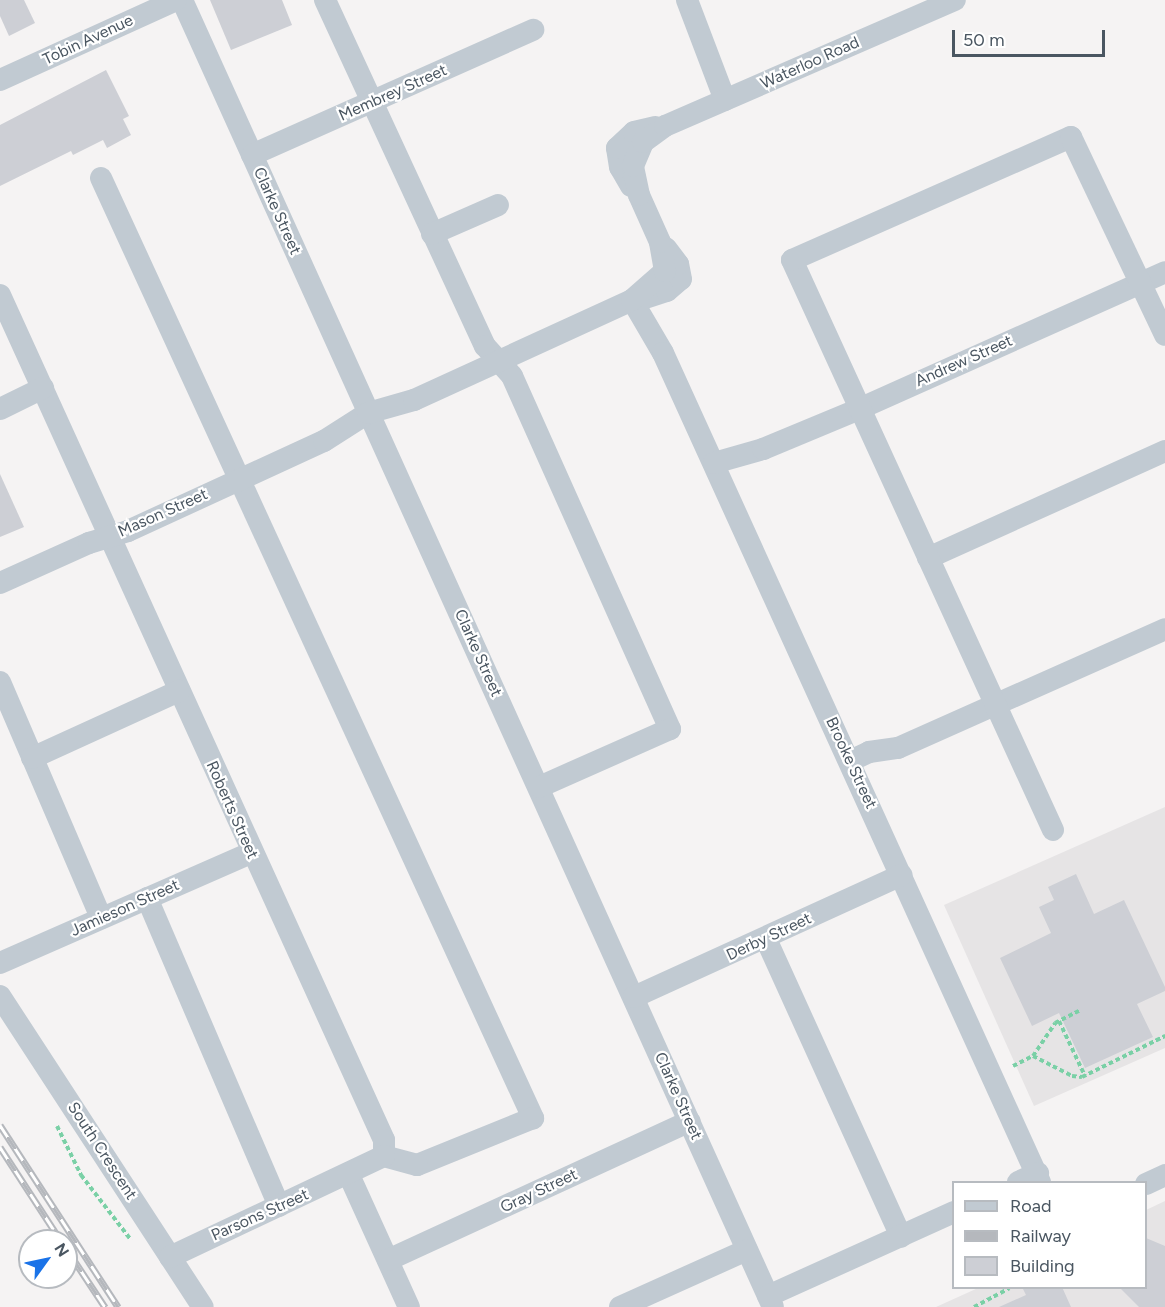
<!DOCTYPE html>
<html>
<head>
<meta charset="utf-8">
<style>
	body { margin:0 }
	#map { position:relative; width:1165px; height:1307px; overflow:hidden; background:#f5f3f3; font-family:Figtree,sans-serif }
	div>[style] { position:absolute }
	.education>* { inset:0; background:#e6e4e5 }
	.building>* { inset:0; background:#cdcfd5 }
	.path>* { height:4px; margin-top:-2px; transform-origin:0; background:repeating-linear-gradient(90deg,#7ad0a6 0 4.5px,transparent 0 7.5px) }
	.minor>* { height:22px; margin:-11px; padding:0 11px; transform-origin:11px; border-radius:11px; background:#c1cad2 }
	.rail>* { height:7px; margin-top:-3.5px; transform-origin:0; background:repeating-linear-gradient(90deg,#fff 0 14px,#b5b8bd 0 28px); box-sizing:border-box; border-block:2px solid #b5b8bd }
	span { translate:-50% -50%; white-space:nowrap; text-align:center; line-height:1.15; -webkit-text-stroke:4.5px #fff; paint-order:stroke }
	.street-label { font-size:16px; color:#4a5661 }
	.legend { position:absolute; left:952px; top:1181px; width:195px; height:108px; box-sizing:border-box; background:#fff; border:2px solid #b7bbc0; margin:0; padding:8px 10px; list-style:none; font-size:18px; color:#4a5661 }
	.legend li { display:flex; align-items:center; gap:12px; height:30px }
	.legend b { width:30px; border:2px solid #b7bbc0 }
	.north { position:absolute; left:18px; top:1229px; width:60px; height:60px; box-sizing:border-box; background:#fff; border:2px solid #b7bbc0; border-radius:50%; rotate:57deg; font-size:16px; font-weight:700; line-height:24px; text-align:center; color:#4a5661 }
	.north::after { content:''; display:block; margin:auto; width:21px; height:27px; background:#1a73e8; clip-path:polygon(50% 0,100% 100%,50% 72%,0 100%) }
	.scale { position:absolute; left:952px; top:30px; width:153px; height:27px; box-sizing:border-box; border:3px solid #4a5661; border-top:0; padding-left:8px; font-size:18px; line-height:21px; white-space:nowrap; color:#4a5661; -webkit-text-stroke:4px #fff; paint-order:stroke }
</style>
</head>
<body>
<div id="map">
	<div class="education">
		<div style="clip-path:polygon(1165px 807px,1165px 1048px,1034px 1106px,944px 905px)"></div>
		<div style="clip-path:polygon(1165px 1201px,1165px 1307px,936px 1307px,978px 1288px,1146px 1288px,1146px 1210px)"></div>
	</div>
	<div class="building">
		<div style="clip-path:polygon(0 0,24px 0,35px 23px,9px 36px,0 16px)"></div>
		<div style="clip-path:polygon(210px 0,282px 0,292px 25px,231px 50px)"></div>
		<div style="clip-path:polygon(106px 70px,129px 116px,123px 119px,131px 135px,107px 148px,103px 140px,73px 155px,71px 151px,0 186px,0 125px)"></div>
		<div style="clip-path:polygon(0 474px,24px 527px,0 537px)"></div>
		<div style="clip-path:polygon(1076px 874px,1094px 914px,1124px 900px,1165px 987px,1165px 991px,1137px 1004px,1153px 1037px,1085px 1068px,1059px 1013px,1032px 1026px,1000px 958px,1051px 933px,1039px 907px,1054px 900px,1048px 887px)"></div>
		<div style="clip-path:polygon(1146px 1238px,1165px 1246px,1165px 1307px,1139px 1307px,1119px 1287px,1146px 1287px)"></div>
		<div style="clip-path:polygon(1022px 1287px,1062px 1287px,1071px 1307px,999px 1307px,1026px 1295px)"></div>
	</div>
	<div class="path">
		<div style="left:1059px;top:1021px;width:61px;rotate:64.7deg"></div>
		<div style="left:1033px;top:1056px;width:44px;rotate:27.1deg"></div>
		<div style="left:1072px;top:1076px;width:10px;rotate:6deg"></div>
		<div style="left:1082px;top:1077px;width:93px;rotate:-26.3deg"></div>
		<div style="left:1013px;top:1066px;width:22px;rotate:-27deg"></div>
		<div style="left:1033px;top:1056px;width:40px;rotate:-56deg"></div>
		<div style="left:1055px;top:1023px;width:27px;rotate:-27deg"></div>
		<div style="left:57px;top:1126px;width:55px;rotate:63.9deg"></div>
		<div style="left:81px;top:1175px;width:82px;rotate:52.4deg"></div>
		<div style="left:974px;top:1307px;width:40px;rotate:-28deg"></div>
	</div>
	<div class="minor">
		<div style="left:182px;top:0;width:1434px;rotate:65.67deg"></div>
		<div style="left:325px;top:0;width:381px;rotate:65.2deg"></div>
		<div style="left:485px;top:346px;width:40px;rotate:48deg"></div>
		<div style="left:512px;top:376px;width:387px;rotate:65.9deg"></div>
		<div style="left:670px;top:729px;width:143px;rotate:156.1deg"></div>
		<div style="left:687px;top:0;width:107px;rotate:69.2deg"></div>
		<div style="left:0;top:80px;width:193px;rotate:-24.4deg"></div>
		<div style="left:252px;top:155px;width:308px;rotate:-24deg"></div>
		<div style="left:101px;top:178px;width:1035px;rotate:65.32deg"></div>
		<div style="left:533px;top:1118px;width:125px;rotate:157.9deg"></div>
		<div style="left:417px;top:1165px;width:34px;rotate:-165deg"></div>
		<div style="left:631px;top:186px;width:22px;rotate:-120deg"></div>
		<div style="left:620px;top:167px;width:19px;rotate:-99deg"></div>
		<div style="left:617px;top:148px;width:23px;rotate:-43deg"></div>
		<div style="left:634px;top:132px;width:22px;rotate:-13deg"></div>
		<div style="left:432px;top:234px;width:72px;rotate:-23.7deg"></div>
		<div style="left:0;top:295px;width:928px;rotate:65.56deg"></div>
		<div style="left:384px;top:1140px;width:16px;rotate:90deg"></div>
		<div style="left:648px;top:297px;width:20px;rotate:-18deg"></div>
		<div style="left:667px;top:291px;width:18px;rotate:-41deg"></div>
		<div style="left:681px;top:279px;width:15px;rotate:-101deg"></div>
		<div style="left:678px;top:264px;width:20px;rotate:-127deg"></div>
		<div style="left:632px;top:300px;width:61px;rotate:59.7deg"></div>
		<div style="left:663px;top:353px;width:911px;rotate:65.55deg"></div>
		<div style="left:0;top:409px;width:48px;rotate:-26deg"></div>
		<div style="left:714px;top:463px;width:51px;rotate:-15.9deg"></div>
		<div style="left:763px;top:449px;width:104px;rotate:-22.6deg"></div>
		<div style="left:859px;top:409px;width:335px;rotate:-24.1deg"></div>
		<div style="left:928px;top:558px;width:260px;rotate:-24.3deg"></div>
		<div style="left:0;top:583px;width:98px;rotate:-24.2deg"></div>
		<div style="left:89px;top:543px;width:41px;rotate:-17.1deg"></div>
		<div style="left:128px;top:531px;width:216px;rotate:-24.7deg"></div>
		<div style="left:324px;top:441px;width:52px;rotate:-32.5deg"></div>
		<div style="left:368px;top:413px;width:48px;rotate:-15.8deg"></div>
		<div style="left:414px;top:400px;width:240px;rotate:-24.6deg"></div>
		<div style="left:632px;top:300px;width:44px;rotate:-41.3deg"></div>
		<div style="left:665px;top:271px;width:29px;rotate:-100deg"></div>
		<div style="left:660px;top:242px;width:51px;rotate:-114.1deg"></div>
		<div style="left:639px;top:195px;width:30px;rotate:-102deg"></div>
		<div style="left:633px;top:166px;width:26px;rotate:-67deg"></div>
		<div style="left:643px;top:142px;width:27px;rotate:-36deg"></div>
		<div style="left:665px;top:126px;width:316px;rotate:-23.5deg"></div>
		<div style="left:0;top:682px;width:257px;rotate:66.8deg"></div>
		<div style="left:32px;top:758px;width:162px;rotate:-24.5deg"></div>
		<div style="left:850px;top:761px;width:21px;rotate:-25deg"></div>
		<div style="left:869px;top:752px;width:29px;rotate:-8deg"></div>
		<div style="left:898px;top:748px;width:292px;rotate:-24deg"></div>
		<div style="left:1053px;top:830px;width:627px;rotate:-114.6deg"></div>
		<div style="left:792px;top:260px;width:305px;rotate:-23.8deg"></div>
		<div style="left:1071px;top:137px;width:219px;rotate:64.6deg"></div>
		<div style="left:147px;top:898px;width:335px;rotate:66.8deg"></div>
		<div style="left:766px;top:939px;width:327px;rotate:65.6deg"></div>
		<div style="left:0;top:963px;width:274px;rotate:-23.7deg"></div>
		<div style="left:0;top:996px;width:371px;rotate:56.9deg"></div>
		<div style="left:634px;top:997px;width:294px;rotate:-24.5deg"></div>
		<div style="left:349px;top:1175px;width:145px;rotate:65.6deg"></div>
		<div style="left:1018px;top:1182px;width:22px;rotate:-24deg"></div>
		<div style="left:1146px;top:1184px;width:21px;rotate:-25deg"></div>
		<div style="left:170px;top:1257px;width:237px;rotate:-25.3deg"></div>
		<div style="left:388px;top:1260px;width:332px;rotate:-24.7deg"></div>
		<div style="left:768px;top:1296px;width:204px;rotate:-24.3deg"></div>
		<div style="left:620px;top:1307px;width:139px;rotate:-24.2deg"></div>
	</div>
	<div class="rail">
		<div style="left:0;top:1125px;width:217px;rotate:57deg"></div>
		<div style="left:0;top:1147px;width:112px;rotate:57deg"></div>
		<div style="left:66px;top:1248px;width:71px;rotate:56.5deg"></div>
	</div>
	<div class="street-label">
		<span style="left:88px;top:40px;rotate:-25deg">Tobin Avenue</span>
		<span style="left:810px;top:63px;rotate:-24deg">Waterloo Road</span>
		<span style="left:393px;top:93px;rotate:-24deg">Membrey Street</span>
		<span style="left:277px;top:211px;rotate:66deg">Clarke Street</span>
		<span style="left:964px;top:361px;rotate:-24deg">Andrew Street</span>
		<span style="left:163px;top:513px;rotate:-24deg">Mason Street</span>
		<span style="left:478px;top:653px;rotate:66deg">Clarke Street</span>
		<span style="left:851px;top:763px;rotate:65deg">Brooke Street</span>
		<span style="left:232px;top:810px;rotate:66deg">Roberts Street</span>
		<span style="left:125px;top:908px;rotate:-24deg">Jamieson Street</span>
		<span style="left:769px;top:937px;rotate:-25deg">Derby Street</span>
		<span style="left:678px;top:1096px;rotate:66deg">Clarke Street</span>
		<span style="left:102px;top:1151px;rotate:57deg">South Crescent</span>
		<span style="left:539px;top:1191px;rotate:-25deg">Gray Street</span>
		<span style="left:260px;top:1215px;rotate:-24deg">Parsons Street</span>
	</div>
	<ul class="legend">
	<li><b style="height:8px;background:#c1cad2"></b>Road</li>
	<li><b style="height:8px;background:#b5b8bd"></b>Railway</li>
	<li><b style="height:16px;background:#cdcfd5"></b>Building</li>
	</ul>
	<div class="north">N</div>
	<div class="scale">50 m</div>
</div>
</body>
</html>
